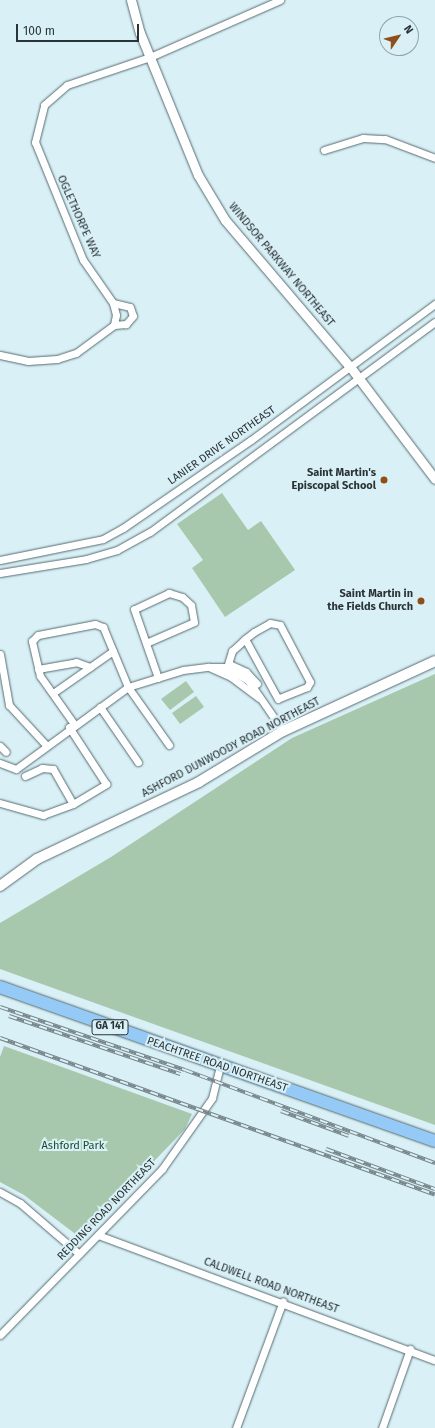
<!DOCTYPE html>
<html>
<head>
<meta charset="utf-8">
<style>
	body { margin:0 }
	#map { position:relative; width:435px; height:1428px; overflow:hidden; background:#d9f0f6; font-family:"Fira Sans",sans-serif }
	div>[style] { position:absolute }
	.green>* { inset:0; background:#a7c8ad }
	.roads { filter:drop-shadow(0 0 1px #566b70) drop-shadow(0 0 1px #566b70) }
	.minor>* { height:7px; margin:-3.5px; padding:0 3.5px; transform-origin:3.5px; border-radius:3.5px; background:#fff }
	.tertiary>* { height:9px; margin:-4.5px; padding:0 4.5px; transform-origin:4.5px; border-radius:4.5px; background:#fff }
	.secondary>* { height:10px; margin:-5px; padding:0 5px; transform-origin:5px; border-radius:5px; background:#fff }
	.trunk>* { height:12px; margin:-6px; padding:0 6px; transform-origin:6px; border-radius:6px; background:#96caf6 }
	.rail>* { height:4px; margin-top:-2px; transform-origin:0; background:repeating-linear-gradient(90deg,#d9f0f6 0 8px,#768589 0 16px); box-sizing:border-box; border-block:1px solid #768589 }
	.dots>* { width:11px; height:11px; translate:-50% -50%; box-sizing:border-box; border:2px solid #d9f0f6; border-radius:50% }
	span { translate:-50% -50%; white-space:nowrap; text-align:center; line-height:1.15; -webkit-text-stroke:4px #d9f0f6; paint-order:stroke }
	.shield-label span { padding:1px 3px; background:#d9f0f6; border:1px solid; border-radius:3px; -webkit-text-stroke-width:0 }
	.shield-label { font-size:10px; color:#2a3335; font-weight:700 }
	.street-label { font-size:11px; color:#2a3335 }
	.poi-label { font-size:11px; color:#2a3335; font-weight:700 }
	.right { translate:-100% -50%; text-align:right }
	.park-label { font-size:11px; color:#174b28 }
	.north { position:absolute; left:379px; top:16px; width:40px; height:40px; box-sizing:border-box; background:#d9f0f6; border:1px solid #93a4a9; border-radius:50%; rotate:55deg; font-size:11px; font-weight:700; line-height:16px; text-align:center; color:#2a3335 }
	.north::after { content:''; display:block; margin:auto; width:14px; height:18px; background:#904f1a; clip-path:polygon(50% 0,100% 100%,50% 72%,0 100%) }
	.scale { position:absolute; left:16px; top:24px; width:123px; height:18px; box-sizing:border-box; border:2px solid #2a3335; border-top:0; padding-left:5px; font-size:12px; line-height:14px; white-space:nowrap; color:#2a3335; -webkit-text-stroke:3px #d9f0f6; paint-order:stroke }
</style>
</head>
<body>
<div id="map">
	<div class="green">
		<div style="clip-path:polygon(222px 493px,248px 530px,261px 521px,295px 570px,225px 617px,192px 568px,203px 560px,177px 524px)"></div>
		<div style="clip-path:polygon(435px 674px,435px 1125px,0 969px,0 923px,111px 857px,292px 738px)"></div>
		<div style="clip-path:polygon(186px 681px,194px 692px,170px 710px,161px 699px)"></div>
		<div style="clip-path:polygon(196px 696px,204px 707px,180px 724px,172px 713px)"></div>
		<div style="clip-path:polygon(4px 1046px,192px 1114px,185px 1129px,83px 1235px,78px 1236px,24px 1195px,0 1182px,0 1057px)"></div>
	</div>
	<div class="roads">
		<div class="minor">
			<div style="left:324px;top:150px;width:41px;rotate:-17.1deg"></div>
			<div style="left:363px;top:138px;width:22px;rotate:3deg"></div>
			<div style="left:385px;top:139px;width:53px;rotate:20.8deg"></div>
			<div style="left:113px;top:303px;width:17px;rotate:13deg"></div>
			<div style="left:130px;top:307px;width:9px;rotate:72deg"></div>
			<div style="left:133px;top:316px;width:11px;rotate:131deg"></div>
			<div style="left:126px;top:324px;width:12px;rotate:175deg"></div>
			<div style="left:0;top:355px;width:29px;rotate:12deg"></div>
			<div style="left:28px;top:361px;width:29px;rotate:-4deg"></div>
			<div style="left:57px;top:359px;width:20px;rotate:-18deg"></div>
			<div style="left:76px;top:353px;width:47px;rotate:-36.4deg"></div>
			<div style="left:114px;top:325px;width:10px;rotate:-79deg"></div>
			<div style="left:116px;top:315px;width:12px;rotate:-104deg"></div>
			<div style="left:113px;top:303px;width:52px;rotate:-124.9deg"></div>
			<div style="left:83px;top:260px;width:127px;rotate:-112.1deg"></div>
			<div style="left:35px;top:142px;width:38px;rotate:-76deg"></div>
			<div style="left:44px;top:105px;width:30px;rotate:-41deg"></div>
			<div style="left:67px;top:85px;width:88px;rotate:-18.6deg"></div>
			<div style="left:150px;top:57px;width:142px;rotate:-23.7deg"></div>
			<div style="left:0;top:560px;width:105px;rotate:-11.5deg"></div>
			<div style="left:103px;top:539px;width:23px;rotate:-29deg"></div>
			<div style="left:123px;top:528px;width:155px;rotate:-34.5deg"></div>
			<div style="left:251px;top:440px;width:229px;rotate:-36.5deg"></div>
			<div style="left:0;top:573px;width:87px;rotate:-9.2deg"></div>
			<div style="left:86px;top:559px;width:32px;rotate:-16deg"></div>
			<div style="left:117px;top:550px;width:38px;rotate:-29deg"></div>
			<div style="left:150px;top:532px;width:354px;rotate:-36.4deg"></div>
			<div style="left:146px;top:643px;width:52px;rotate:-23.6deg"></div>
			<div style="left:194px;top:622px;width:17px;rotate:-100deg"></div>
			<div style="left:191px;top:605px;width:12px;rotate:-138deg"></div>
			<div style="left:182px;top:597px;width:14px;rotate:-163deg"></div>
			<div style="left:169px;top:593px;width:38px;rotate:155deg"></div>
			<div style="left:134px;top:609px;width:73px;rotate:70.8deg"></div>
			<div style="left:0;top:654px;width:52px;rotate:80deg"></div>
			<div style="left:9px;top:705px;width:53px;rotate:47.3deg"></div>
			<div style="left:228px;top:664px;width:14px;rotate:-73deg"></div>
			<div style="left:232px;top:651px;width:15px;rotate:-42deg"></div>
			<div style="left:243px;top:641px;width:3px;rotate:-45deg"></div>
			<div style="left:245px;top:639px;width:11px;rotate:-38deg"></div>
			<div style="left:254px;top:632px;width:18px;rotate:-29deg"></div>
			<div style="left:270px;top:623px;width:10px;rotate:11deg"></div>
			<div style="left:280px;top:625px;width:64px;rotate:62.2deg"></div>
			<div style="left:310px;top:682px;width:6px;rotate:121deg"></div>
			<div style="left:307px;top:687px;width:31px;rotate:158deg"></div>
			<div style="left:278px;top:699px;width:68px;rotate:-118.8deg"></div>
			<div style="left:229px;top:664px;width:19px;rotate:25deg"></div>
			<div style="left:246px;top:672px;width:16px;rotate:47deg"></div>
			<div style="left:209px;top:667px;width:24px;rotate:24deg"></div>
			<div style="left:231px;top:677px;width:35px;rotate:37deg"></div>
			<div style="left:38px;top:669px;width:39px;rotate:-10deg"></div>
			<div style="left:76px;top:662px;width:15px;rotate:20deg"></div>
			<div style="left:53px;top:693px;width:73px;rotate:-35deg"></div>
			<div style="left:100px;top:707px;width:67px;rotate:55.4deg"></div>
			<div style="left:74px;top:724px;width:59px;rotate:-125.3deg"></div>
			<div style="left:40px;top:676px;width:36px;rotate:-103deg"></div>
			<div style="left:32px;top:641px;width:8px;rotate:-45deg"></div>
			<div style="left:38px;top:635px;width:58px;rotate:-10.9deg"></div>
			<div style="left:95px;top:624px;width:9px;rotate:21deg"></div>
			<div style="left:103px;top:627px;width:65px;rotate:67.4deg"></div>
			<div style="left:128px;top:687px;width:71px;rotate:54.7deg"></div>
			<div style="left:0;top:746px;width:8px;rotate:45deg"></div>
			<div style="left:0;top:763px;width:17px;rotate:21deg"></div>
			<div style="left:16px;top:769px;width:139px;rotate:-36.2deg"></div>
			<div style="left:128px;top:687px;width:58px;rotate:-17.2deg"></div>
			<div style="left:183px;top:670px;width:26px;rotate:-7deg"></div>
			<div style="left:209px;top:667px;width:17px"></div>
			<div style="left:226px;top:667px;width:26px;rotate:31deg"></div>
			<div style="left:248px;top:680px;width:62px;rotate:55.5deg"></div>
			<div style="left:25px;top:776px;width:19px;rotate:-25deg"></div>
			<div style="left:42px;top:768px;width:11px;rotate:5deg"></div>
			<div style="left:53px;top:769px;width:40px;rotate:60.3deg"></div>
			<div style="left:0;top:803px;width:45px;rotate:15.6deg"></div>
			<div style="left:43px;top:815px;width:32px;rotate:-20deg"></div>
			<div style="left:73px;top:804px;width:39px;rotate:-31deg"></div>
			<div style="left:106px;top:784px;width:68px;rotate:-123deg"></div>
			<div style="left:0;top:1192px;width:23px;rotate:29deg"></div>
			<div style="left:20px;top:1203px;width:78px;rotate:40.8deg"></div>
			<div style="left:98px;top:1235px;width:359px;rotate:20.4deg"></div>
			<div style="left:0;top:1335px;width:232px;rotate:-45.7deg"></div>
			<div style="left:162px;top:1169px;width:87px;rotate:-54.8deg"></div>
			<div style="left:212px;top:1098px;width:34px;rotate:-76deg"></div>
			<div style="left:236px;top:1428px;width:135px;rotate:-69.7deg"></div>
			<div style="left:382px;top:1428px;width:84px;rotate:-70.5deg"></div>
		</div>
		<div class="tertiary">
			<div style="left:131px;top:0;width:34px;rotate:75deg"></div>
			<div style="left:140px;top:33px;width:153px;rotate:67.8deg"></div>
			<div style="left:198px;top:175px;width:52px;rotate:59deg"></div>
			<div style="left:225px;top:220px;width:194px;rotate:49.6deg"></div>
			<div style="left:351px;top:368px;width:139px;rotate:52.9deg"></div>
		</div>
		<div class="secondary">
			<div style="left:0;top:886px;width:46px;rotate:-36.1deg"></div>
			<div style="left:37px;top:859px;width:179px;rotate:-25.4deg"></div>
			<div style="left:199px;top:782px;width:98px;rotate:-31.3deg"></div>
			<div style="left:283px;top:731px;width:167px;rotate:-24.7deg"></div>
		</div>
		<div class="trunk">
			<div style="left:0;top:987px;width:461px;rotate:19.5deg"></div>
		</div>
	</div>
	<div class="rail">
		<div style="left:0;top:1007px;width:195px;rotate:18.8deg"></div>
		<div style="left:185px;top:1070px;width:267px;rotate:20.4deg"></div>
		<div style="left:9px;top:1016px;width:181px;rotate:18.7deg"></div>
		<div style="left:0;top:1038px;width:462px;rotate:19.8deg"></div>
		<div style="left:281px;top:1111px;width:72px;rotate:20.2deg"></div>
		<div style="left:326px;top:1149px;width:116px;rotate:20.2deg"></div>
	</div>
	<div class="dots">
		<div style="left:384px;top:480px;background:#904f1a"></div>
		<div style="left:421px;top:601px;background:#904f1a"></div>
	</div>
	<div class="shield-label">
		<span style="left:110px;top:1027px">GA 141</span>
	</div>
	<div class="street-label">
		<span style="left:78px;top:217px;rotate:66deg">OGLETHORPE WAY</span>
		<span style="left:281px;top:265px;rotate:50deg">WINDSOR PARKWAY NORTHEAST</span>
		<span style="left:222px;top:446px;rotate:-35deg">LANIER DRIVE NORTHEAST</span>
		<span style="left:231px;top:748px;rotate:-28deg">ASHFORD DUNWOODY ROAD NORTHEAST</span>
		<span style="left:217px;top:1065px;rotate:19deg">PEACHTREE ROAD NORTHEAST</span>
		<span style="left:107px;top:1210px;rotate:-46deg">REDDING ROAD NORTHEAST</span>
		<span style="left:271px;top:1286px;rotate:20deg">CALDWELL ROAD NORTHEAST</span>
	</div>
	<div class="poi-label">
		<span class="right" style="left:376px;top:480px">Saint Martin's<br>Episcopal School</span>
		<span class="right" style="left:413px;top:601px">Saint Martin in<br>the Fields Church</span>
	</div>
	<div class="park-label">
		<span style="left:73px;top:1146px">Ashford Park</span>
	</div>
	<div class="north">N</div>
	<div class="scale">100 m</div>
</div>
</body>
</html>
